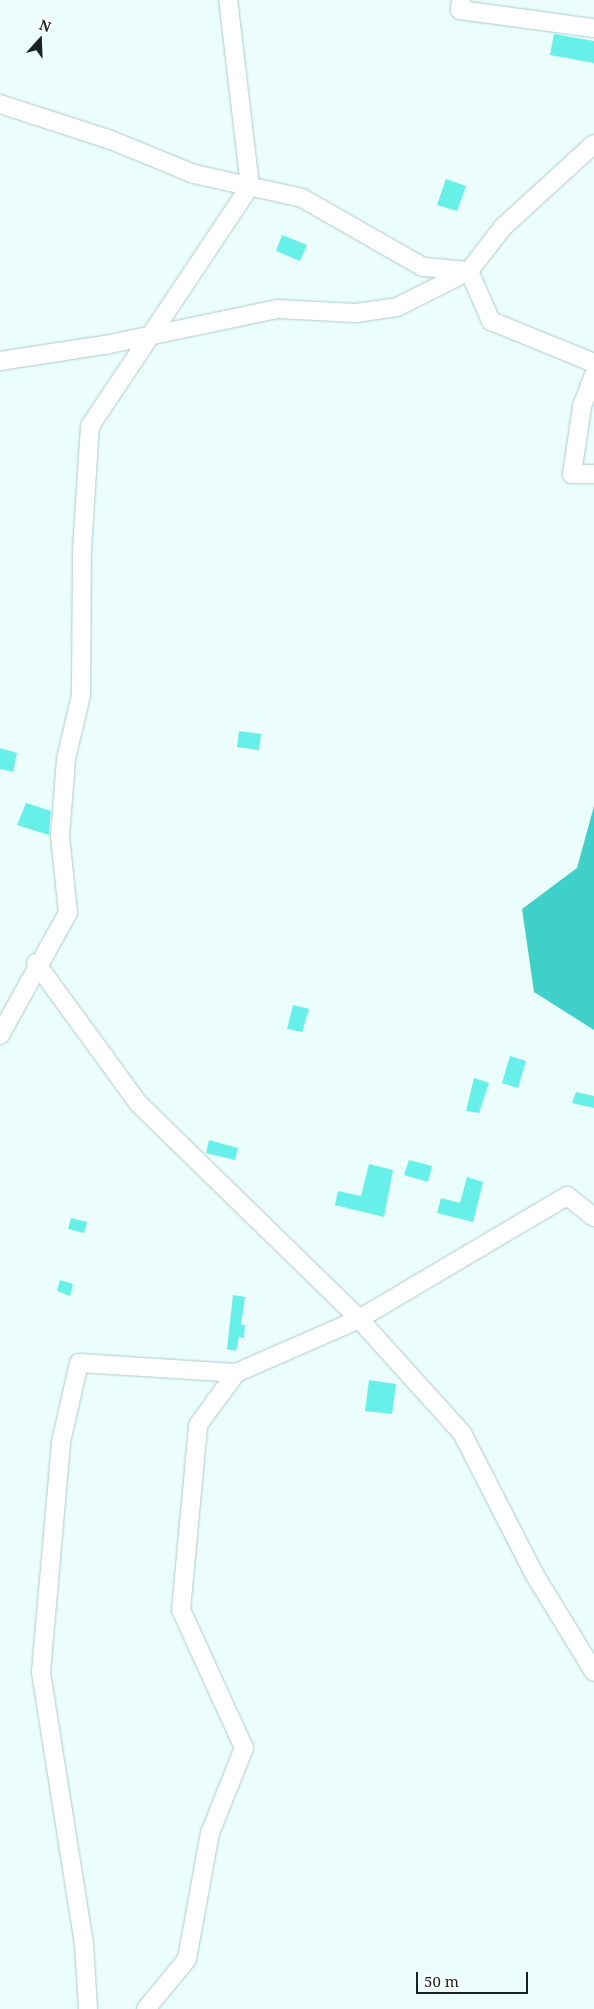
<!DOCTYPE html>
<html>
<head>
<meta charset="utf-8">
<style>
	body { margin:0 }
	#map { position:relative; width:594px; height:2009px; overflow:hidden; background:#ebfefc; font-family:"Noto Serif",serif }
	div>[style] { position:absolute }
	.water>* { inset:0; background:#40d0ca }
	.building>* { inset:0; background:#67f0e9 }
	.roads { filter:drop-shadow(0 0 1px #adcbc9) drop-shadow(0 0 1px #adcbc9) }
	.minor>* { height:18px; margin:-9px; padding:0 9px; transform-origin:9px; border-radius:9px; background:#fff }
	span { translate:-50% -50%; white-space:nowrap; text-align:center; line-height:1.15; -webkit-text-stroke:5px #fff; paint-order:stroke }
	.north { position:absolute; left:15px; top:15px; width:50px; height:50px; -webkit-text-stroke:4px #fff; paint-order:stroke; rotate:20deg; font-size:14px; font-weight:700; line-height:20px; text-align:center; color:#172221 }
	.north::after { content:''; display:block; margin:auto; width:18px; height:22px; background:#172221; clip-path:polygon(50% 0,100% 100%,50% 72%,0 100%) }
	.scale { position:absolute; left:416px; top:1972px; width:112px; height:22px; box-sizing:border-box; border:2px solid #172221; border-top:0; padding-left:6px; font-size:15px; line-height:18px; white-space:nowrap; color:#172221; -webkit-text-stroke:4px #fff; paint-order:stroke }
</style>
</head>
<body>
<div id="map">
	<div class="water">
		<div style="clip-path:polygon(594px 806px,594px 1030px,534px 992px,522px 909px,577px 868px)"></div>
	</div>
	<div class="building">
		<div style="clip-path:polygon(554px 34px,594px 41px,594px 63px,550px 55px)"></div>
		<div style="clip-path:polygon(446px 179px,466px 186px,457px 211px,437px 205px)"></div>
		<div style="clip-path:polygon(282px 235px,307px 245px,300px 261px,276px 251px)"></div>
		<div style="clip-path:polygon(239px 731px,261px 734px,259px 750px,237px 747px)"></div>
		<div style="clip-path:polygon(0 748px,17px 753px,13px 772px,0 769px)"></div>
		<div style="clip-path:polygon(26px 803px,51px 811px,49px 835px,17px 825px)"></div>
		<div style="clip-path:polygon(293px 1005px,309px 1009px,302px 1032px,287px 1029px)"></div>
		<div style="clip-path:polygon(510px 1056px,526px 1061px,518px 1088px,502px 1083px)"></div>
		<div style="clip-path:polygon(474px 1078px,489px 1083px,479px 1113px,466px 1111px)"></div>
		<div style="clip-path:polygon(576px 1092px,594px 1096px,594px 1108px,572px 1103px)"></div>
		<div style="clip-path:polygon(209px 1140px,238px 1148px,235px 1160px,206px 1153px)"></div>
		<div style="clip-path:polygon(409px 1160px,432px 1166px,428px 1182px,404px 1175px)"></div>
		<div style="clip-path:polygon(369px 1164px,393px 1170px,384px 1217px,335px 1205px,338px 1191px,361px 1196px)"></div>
		<div style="clip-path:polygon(467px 1177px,483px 1182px,473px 1222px,437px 1213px,441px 1198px,460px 1203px)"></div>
		<div style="clip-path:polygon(71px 1218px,87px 1222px,84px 1233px,68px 1229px)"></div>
		<div style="clip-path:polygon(60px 1280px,73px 1284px,70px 1296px,57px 1291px)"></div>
		<div style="clip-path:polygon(233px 1295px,245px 1297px,241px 1325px,245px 1325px,244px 1338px,239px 1337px,236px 1351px,227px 1349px)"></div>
		<div style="clip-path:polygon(369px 1380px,396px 1384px,392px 1414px,365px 1411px)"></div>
	</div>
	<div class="roads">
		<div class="minor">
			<div style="left:461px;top:0;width:10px;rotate:96deg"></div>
			<div style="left:460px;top:10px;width:135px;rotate:7.7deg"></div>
			<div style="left:0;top:104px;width:117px;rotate:18deg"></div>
			<div style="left:111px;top:140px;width:90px;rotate:22.3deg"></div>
			<div style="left:194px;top:174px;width:111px;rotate:12.5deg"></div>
			<div style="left:302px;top:198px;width:139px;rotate:29.7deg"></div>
			<div style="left:423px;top:267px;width:46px;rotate:5deg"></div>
			<div style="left:469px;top:271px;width:55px;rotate:66.3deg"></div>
			<div style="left:491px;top:321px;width:111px;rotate:22.2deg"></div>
			<div style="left:0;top:361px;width:106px;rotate:-8.7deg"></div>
			<div style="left:105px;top:345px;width:176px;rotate:-11.8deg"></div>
			<div style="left:277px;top:309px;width:79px;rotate:2.9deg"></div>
			<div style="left:356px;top:313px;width:41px;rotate:-8.3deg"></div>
			<div style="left:397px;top:307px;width:80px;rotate:-26.6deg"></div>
			<div style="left:469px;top:271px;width:56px;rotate:-52.3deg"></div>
			<div style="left:503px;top:227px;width:123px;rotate:-42.4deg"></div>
			<div style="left:594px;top:375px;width:34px;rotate:111deg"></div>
			<div style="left:582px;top:407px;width:68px;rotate:98.5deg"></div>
			<div style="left:572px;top:474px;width:22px"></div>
			<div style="left:36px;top:963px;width:173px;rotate:53.9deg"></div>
			<div style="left:138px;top:1103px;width:309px;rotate:44.3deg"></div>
			<div style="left:359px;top:1319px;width:154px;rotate:47.9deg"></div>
			<div style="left:462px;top:1433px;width:156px;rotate:62.9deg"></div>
			<div style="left:533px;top:1572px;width:117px;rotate:58.6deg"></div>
			<div style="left:0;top:1035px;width:140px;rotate:-60.9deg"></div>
			<div style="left:68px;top:913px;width:77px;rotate:-95.9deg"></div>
			<div style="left:60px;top:836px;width:77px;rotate:-85.5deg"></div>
			<div style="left:66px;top:759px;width:66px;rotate:-76.8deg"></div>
			<div style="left:81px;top:695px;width:146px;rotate:-89.6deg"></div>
			<div style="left:82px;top:549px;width:123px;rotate:-86.3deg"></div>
			<div style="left:90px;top:426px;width:288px;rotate:-56.3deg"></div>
			<div style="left:250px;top:186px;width:187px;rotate:-96.7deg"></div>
			<div style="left:88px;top:2009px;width:65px;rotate:-93.5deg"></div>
			<div style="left:84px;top:1944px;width:275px;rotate:-99deg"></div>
			<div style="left:41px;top:1672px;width:231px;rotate:-85deg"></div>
			<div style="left:61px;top:1442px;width:81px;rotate:-77.2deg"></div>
			<div style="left:79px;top:1363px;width:157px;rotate:3.6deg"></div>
			<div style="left:236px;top:1373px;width:134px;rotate:-23.7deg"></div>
			<div style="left:359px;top:1319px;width:242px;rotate:-30.6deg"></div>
			<div style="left:567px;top:1196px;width:34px;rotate:38deg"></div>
			<div style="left:146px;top:2009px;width:65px;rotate:-50.6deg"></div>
			<div style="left:187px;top:1959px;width:128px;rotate:-79.7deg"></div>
			<div style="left:210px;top:1833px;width:92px;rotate:-68.2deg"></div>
			<div style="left:244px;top:1748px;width:152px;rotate:-114.5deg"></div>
			<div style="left:181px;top:1610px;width:186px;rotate:-84.7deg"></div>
			<div style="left:198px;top:1425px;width:64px;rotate:-53.8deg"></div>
		</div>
	</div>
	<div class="north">N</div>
	<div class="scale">50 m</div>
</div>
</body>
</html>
